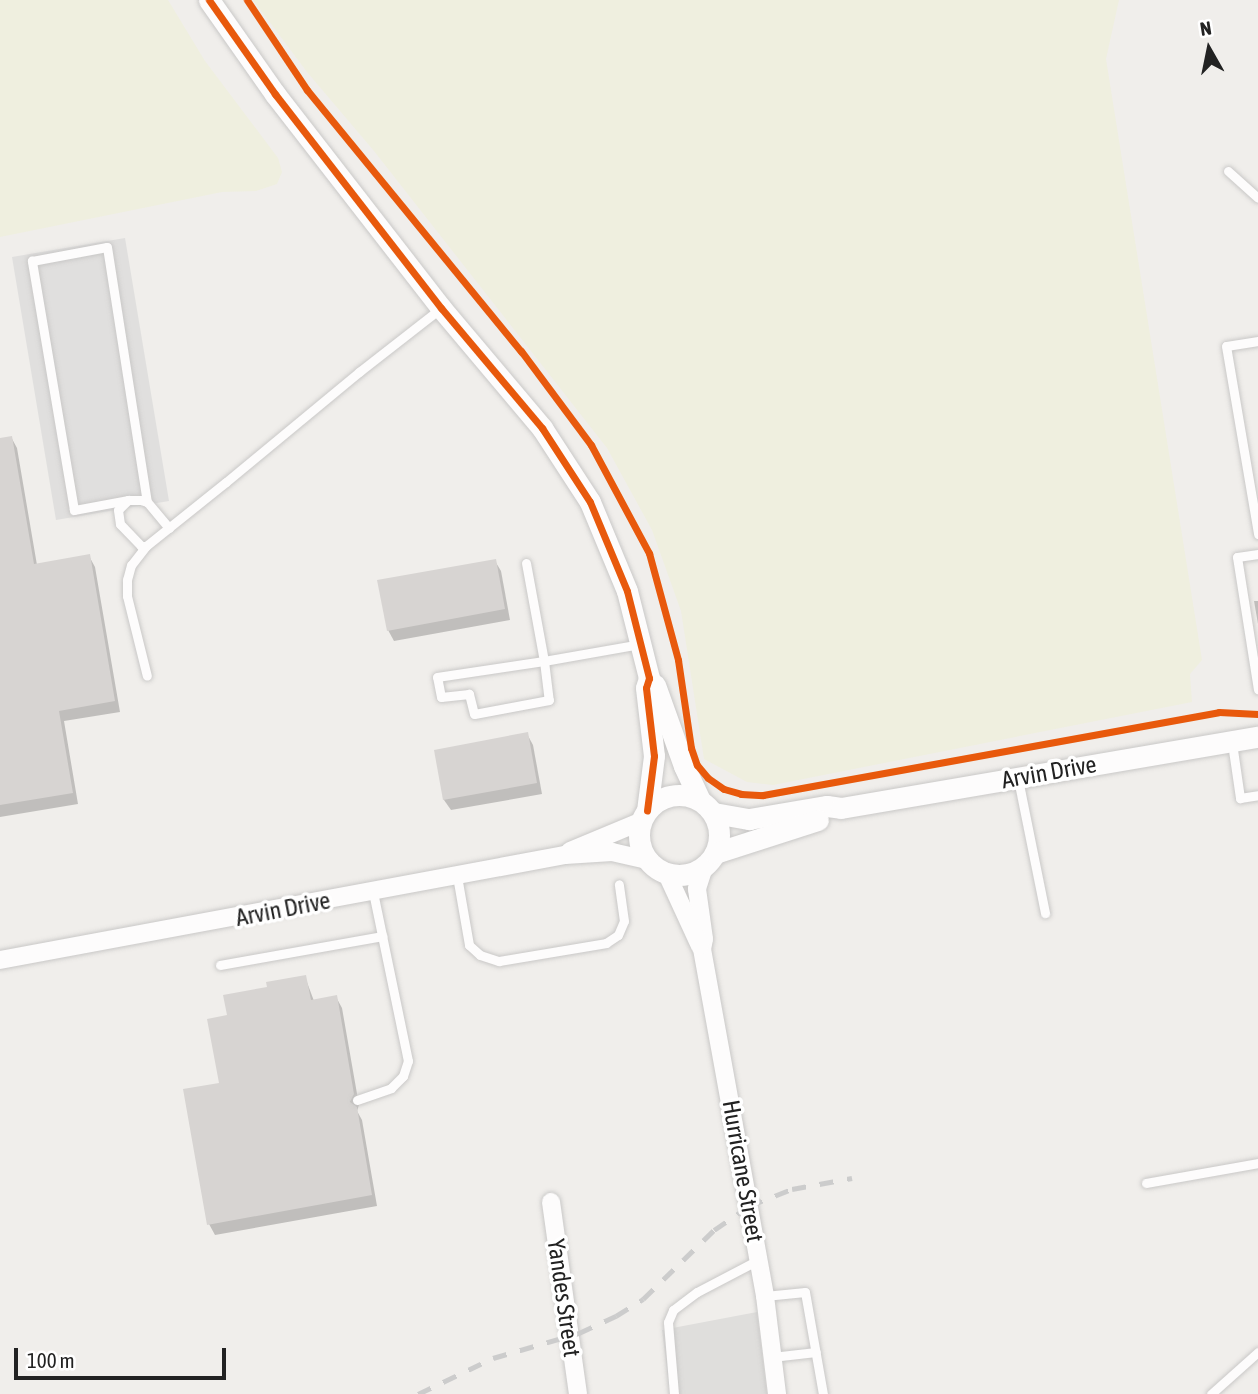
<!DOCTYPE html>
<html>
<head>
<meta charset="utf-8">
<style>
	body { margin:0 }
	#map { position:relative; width:1258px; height:1394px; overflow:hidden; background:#f0eeeb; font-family:"Asap Condensed",sans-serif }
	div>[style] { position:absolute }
	.residential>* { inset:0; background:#dfdedc }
	.farmland>* { inset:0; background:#efefdf }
	.parking>* { inset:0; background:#e0dfde }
	.shadow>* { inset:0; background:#0003 }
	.building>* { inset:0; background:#d7d4d2 }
	.roads { filter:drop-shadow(0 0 2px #c9c8c7) drop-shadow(0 0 2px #c9c8c7) }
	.service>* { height:9px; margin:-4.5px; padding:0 4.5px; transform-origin:4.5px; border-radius:4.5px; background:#fdfcfc }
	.minor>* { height:18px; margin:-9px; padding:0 9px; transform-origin:9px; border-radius:9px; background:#fdfcfc }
	.tertiary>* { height:21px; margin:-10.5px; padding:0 10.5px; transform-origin:10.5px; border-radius:10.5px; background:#fdfcfc }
	.tertiary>.ring { margin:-10.5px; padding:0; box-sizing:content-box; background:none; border:21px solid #fdfcfc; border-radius:50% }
	.rail>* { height:4.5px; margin-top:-2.25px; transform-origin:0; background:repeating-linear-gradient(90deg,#ccc 0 14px,transparent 0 28px) }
	.cycleway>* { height:7px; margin:-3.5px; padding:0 3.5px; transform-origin:3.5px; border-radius:3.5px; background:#e8590c }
	span { translate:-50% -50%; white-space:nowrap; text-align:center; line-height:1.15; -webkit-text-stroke:7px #fff; paint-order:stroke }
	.street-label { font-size:24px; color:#222 }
	.north { position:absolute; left:1174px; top:14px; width:70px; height:70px; -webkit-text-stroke:5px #fff; paint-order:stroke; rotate:351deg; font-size:19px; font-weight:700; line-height:28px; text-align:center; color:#222 }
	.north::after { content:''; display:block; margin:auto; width:24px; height:32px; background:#222; clip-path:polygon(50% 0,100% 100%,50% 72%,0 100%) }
	.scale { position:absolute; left:14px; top:1348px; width:212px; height:32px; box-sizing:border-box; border:4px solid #222; border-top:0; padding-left:9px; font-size:21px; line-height:24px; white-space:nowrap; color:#222; -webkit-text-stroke:5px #fff; paint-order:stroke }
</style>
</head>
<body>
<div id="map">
	<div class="residential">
		<div style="clip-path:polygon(757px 1312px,767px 1394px,670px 1394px,662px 1330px)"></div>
	</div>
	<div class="farmland">
		<div style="clip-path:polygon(0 0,168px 0,205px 61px,278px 158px,282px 172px,277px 184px,256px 191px,222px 192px,0 237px)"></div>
		<div style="clip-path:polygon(253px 0,1119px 0,1106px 59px,1202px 660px,1190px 674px,1192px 702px,773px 785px,747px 782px,704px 759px,681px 611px,652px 530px,607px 448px,374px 151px,307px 72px)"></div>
	</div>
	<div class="parking">
		<div style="clip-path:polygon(125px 238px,169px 501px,56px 520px,12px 257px)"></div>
	</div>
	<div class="shadow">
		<div style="clip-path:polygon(11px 437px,17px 448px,37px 565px,89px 556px,95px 567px,120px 712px,64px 721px,78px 804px,0 817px,0 439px)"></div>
		<div style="clip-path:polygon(495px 561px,501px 571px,510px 620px,394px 641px,388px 630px)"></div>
		<div style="clip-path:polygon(1254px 601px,1258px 601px,1258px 624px)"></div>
		<div style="clip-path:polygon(527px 734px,533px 745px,542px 794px,451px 810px,444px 800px,436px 751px)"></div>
		<div style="clip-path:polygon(305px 977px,314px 1001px,336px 997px,342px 1008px,359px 1105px,357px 1111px,362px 1120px,377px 1206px,215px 1235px,209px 1224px,229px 1016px,269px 988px)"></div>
	</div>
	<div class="building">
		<div style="clip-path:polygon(12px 436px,34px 564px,90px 554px,115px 701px,59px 711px,73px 793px,0 805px,0 438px)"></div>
		<div style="clip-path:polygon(496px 559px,505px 609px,387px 631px,377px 580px)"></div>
		<div style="clip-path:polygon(528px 732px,537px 783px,443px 800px,434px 750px)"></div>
		<div style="clip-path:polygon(306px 975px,311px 1000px,337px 995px,354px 1094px,350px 1102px,357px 1107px,372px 1195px,207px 1225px,183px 1089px,219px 1083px,207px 1019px,227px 1015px,223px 995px,267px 987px,266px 982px)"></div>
	</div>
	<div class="roads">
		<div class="service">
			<div style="left:1228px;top:171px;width:40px;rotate:42deg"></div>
			<div style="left:1258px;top:341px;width:32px;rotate:171deg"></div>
			<div style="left:1226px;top:346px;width:191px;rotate:80.3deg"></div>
			<div style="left:128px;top:500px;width:55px;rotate:169.5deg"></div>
			<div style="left:74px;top:510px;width:253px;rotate:-99.6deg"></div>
			<div style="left:32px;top:261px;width:76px;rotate:-10.6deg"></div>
			<div style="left:107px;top:247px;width:258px;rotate:81.1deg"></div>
			<div style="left:169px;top:528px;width:34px;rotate:-130deg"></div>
			<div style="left:147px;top:502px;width:6px;rotate:-162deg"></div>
			<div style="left:141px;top:500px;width:13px;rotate:180deg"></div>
			<div style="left:128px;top:500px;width:14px;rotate:135deg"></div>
			<div style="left:118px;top:510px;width:14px;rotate:82deg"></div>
			<div style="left:120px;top:524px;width:30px;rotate:46deg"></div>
			<div style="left:141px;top:546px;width:5px"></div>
			<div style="left:146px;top:546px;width:102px;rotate:-38.7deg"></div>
			<div style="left:226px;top:482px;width:173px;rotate:-39.6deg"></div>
			<div style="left:359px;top:372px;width:104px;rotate:-38deg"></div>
			<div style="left:146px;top:546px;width:24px;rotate:128deg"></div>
			<div style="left:131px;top:565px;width:16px;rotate:105deg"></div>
			<div style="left:127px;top:580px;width:16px;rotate:90deg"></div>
			<div style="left:127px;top:596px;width:82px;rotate:76deg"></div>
			<div style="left:1258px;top:554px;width:21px;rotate:172deg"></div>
			<div style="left:1237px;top:557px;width:134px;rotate:81deg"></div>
			<div style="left:526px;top:563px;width:100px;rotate:79.6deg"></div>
			<div style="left:544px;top:661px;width:39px;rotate:83deg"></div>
			<div style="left:549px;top:700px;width:76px;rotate:169.4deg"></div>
			<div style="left:474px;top:714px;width:21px;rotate:-104deg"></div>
			<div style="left:469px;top:694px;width:28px;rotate:174deg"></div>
			<div style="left:441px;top:697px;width:20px;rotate:-101deg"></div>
			<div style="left:437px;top:677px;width:108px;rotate:-8.5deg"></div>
			<div style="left:544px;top:661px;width:97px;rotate:-10deg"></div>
			<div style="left:1232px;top:743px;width:56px;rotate:81.7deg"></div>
			<div style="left:1240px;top:798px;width:18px;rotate:-9deg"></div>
			<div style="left:1018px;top:779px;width:137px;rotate:78.6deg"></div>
			<div style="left:457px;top:876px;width:70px;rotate:80.1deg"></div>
			<div style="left:469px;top:945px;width:15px;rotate:42deg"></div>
			<div style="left:480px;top:955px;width:20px;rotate:18deg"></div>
			<div style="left:499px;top:961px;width:109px;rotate:-9.5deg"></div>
			<div style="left:606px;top:943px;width:14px;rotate:-34deg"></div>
			<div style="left:618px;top:935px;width:15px;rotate:-67deg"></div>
			<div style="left:624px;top:921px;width:37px;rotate:-98deg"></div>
			<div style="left:220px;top:965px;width:165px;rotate:-10.1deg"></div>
			<div style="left:357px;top:1100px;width:36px;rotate:-19deg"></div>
			<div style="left:391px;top:1088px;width:17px;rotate:-45deg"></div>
			<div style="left:403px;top:1076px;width:16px;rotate:-72deg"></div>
			<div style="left:408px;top:1061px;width:173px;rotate:-101.7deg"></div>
			<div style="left:1146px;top:1183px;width:114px;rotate:-10.1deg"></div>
			<div style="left:765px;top:1296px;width:40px;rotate:-5.7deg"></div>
			<div style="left:805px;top:1292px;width:104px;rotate:80deg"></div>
			<div style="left:772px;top:1357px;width:44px;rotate:-6.5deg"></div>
			<div style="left:674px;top:1394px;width:72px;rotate:-94.8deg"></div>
			<div style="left:668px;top:1322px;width:13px;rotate:-67deg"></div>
			<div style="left:673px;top:1310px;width:30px;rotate:-37deg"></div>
			<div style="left:697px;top:1292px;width:69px;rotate:-27.7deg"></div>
			<div style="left:1211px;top:1394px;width:63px;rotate:-41.8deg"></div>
		</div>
		<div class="minor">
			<div style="left:570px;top:851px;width:78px;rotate:-22.6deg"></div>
			<div style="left:704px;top:867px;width:23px;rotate:108deg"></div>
			<div style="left:697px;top:889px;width:50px;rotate:82deg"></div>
			<div style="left:704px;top:939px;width:10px;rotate:101deg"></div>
			<div style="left:702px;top:949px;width:353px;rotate:79.7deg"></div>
			<div style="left:765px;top:1296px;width:99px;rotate:83deg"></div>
			<div style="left:666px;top:872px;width:81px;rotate:65.3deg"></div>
			<div style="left:0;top:960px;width:575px;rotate:-10.53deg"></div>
			<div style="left:565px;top:855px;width:47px;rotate:-3.7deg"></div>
			<div style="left:612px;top:852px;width:36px;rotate:13deg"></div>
			<div style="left:551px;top:1202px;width:194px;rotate:82deg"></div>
		</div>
		<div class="tertiary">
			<div style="left:209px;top:0;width:115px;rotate:54.9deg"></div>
			<div style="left:275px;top:94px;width:271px;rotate:52.2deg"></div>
			<div style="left:441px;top:308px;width:157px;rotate:49.9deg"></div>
			<div style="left:542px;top:428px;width:88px;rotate:57deg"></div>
			<div style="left:590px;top:502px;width:96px;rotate:67.4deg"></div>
			<div style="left:627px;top:591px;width:90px;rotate:75.8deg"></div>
			<div style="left:649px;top:678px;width:10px;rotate:107deg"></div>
			<div style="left:646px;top:688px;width:68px;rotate:83.3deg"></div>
			<div style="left:654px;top:756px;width:55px;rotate:97.3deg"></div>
			<div style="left:655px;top:685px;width:86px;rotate:70.3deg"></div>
			<div style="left:684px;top:766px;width:38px;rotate:65deg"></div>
			<div class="ring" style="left:639px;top:795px;width:59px;height:59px"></div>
			<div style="left:714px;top:813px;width:36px;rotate:10deg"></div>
			<div style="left:749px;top:819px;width:79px;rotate:-9.5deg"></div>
			<div style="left:827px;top:806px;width:14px;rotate:8deg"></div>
			<div style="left:841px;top:808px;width:423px;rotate:-9.7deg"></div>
			<div style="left:715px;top:853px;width:108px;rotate:-17.8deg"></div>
		</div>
	</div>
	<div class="rail">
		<div style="left:418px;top:1394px;width:83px;rotate:-25.6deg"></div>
		<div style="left:493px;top:1358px;width:90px;rotate:-16.2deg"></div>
		<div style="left:579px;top:1333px;width:41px;rotate:-24.7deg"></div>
		<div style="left:616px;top:1316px;width:32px;rotate:-32deg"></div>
		<div style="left:643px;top:1299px;width:99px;rotate:-44.2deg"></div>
		<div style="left:714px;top:1230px;width:42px;rotate:-34.4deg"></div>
		<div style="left:749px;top:1206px;width:46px;rotate:-21.6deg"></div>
		<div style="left:792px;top:1189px;width:61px;rotate:-10.4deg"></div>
	</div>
	<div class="cycleway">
		<div style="left:209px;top:0;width:115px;rotate:54.9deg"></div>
		<div style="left:275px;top:94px;width:271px;rotate:52.2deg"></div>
		<div style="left:441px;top:308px;width:157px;rotate:49.9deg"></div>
		<div style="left:542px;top:428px;width:88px;rotate:57deg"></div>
		<div style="left:590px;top:502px;width:96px;rotate:67.4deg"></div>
		<div style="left:627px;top:591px;width:90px;rotate:75.8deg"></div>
		<div style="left:649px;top:678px;width:10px;rotate:107deg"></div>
		<div style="left:646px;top:688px;width:68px;rotate:83.3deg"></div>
		<div style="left:654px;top:756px;width:55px;rotate:97.3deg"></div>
		<div style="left:247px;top:0;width:108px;rotate:56.3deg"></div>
		<div style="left:307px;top:90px;width:338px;rotate:50.7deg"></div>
		<div style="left:521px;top:351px;width:117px;rotate:53.3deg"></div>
		<div style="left:591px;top:445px;width:123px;rotate:61.8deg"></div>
		<div style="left:649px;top:553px;width:111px;rotate:74.8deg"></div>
		<div style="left:678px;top:660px;width:89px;rotate:81.6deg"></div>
		<div style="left:691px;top:748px;width:18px;rotate:71deg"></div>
		<div style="left:697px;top:765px;width:17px;rotate:50deg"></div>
		<div style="left:708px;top:778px;width:19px;rotate:35deg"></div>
		<div style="left:724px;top:789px;width:18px;rotate:16deg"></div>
		<div style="left:741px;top:794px;width:22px;rotate:3deg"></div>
		<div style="left:763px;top:795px;width:463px;rotate:-10.3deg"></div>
		<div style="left:1219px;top:712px;width:39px;rotate:3deg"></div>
	</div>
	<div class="street-label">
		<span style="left:1049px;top:772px;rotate:-10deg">Arvin Drive</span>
		<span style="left:283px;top:909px;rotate:-11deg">Arvin Drive</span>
		<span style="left:743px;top:1171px;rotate:80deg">Hurricane Street</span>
		<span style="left:564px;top:1298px;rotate:82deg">Yandes Street</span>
	</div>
	<div class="north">N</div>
	<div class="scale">100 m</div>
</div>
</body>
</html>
